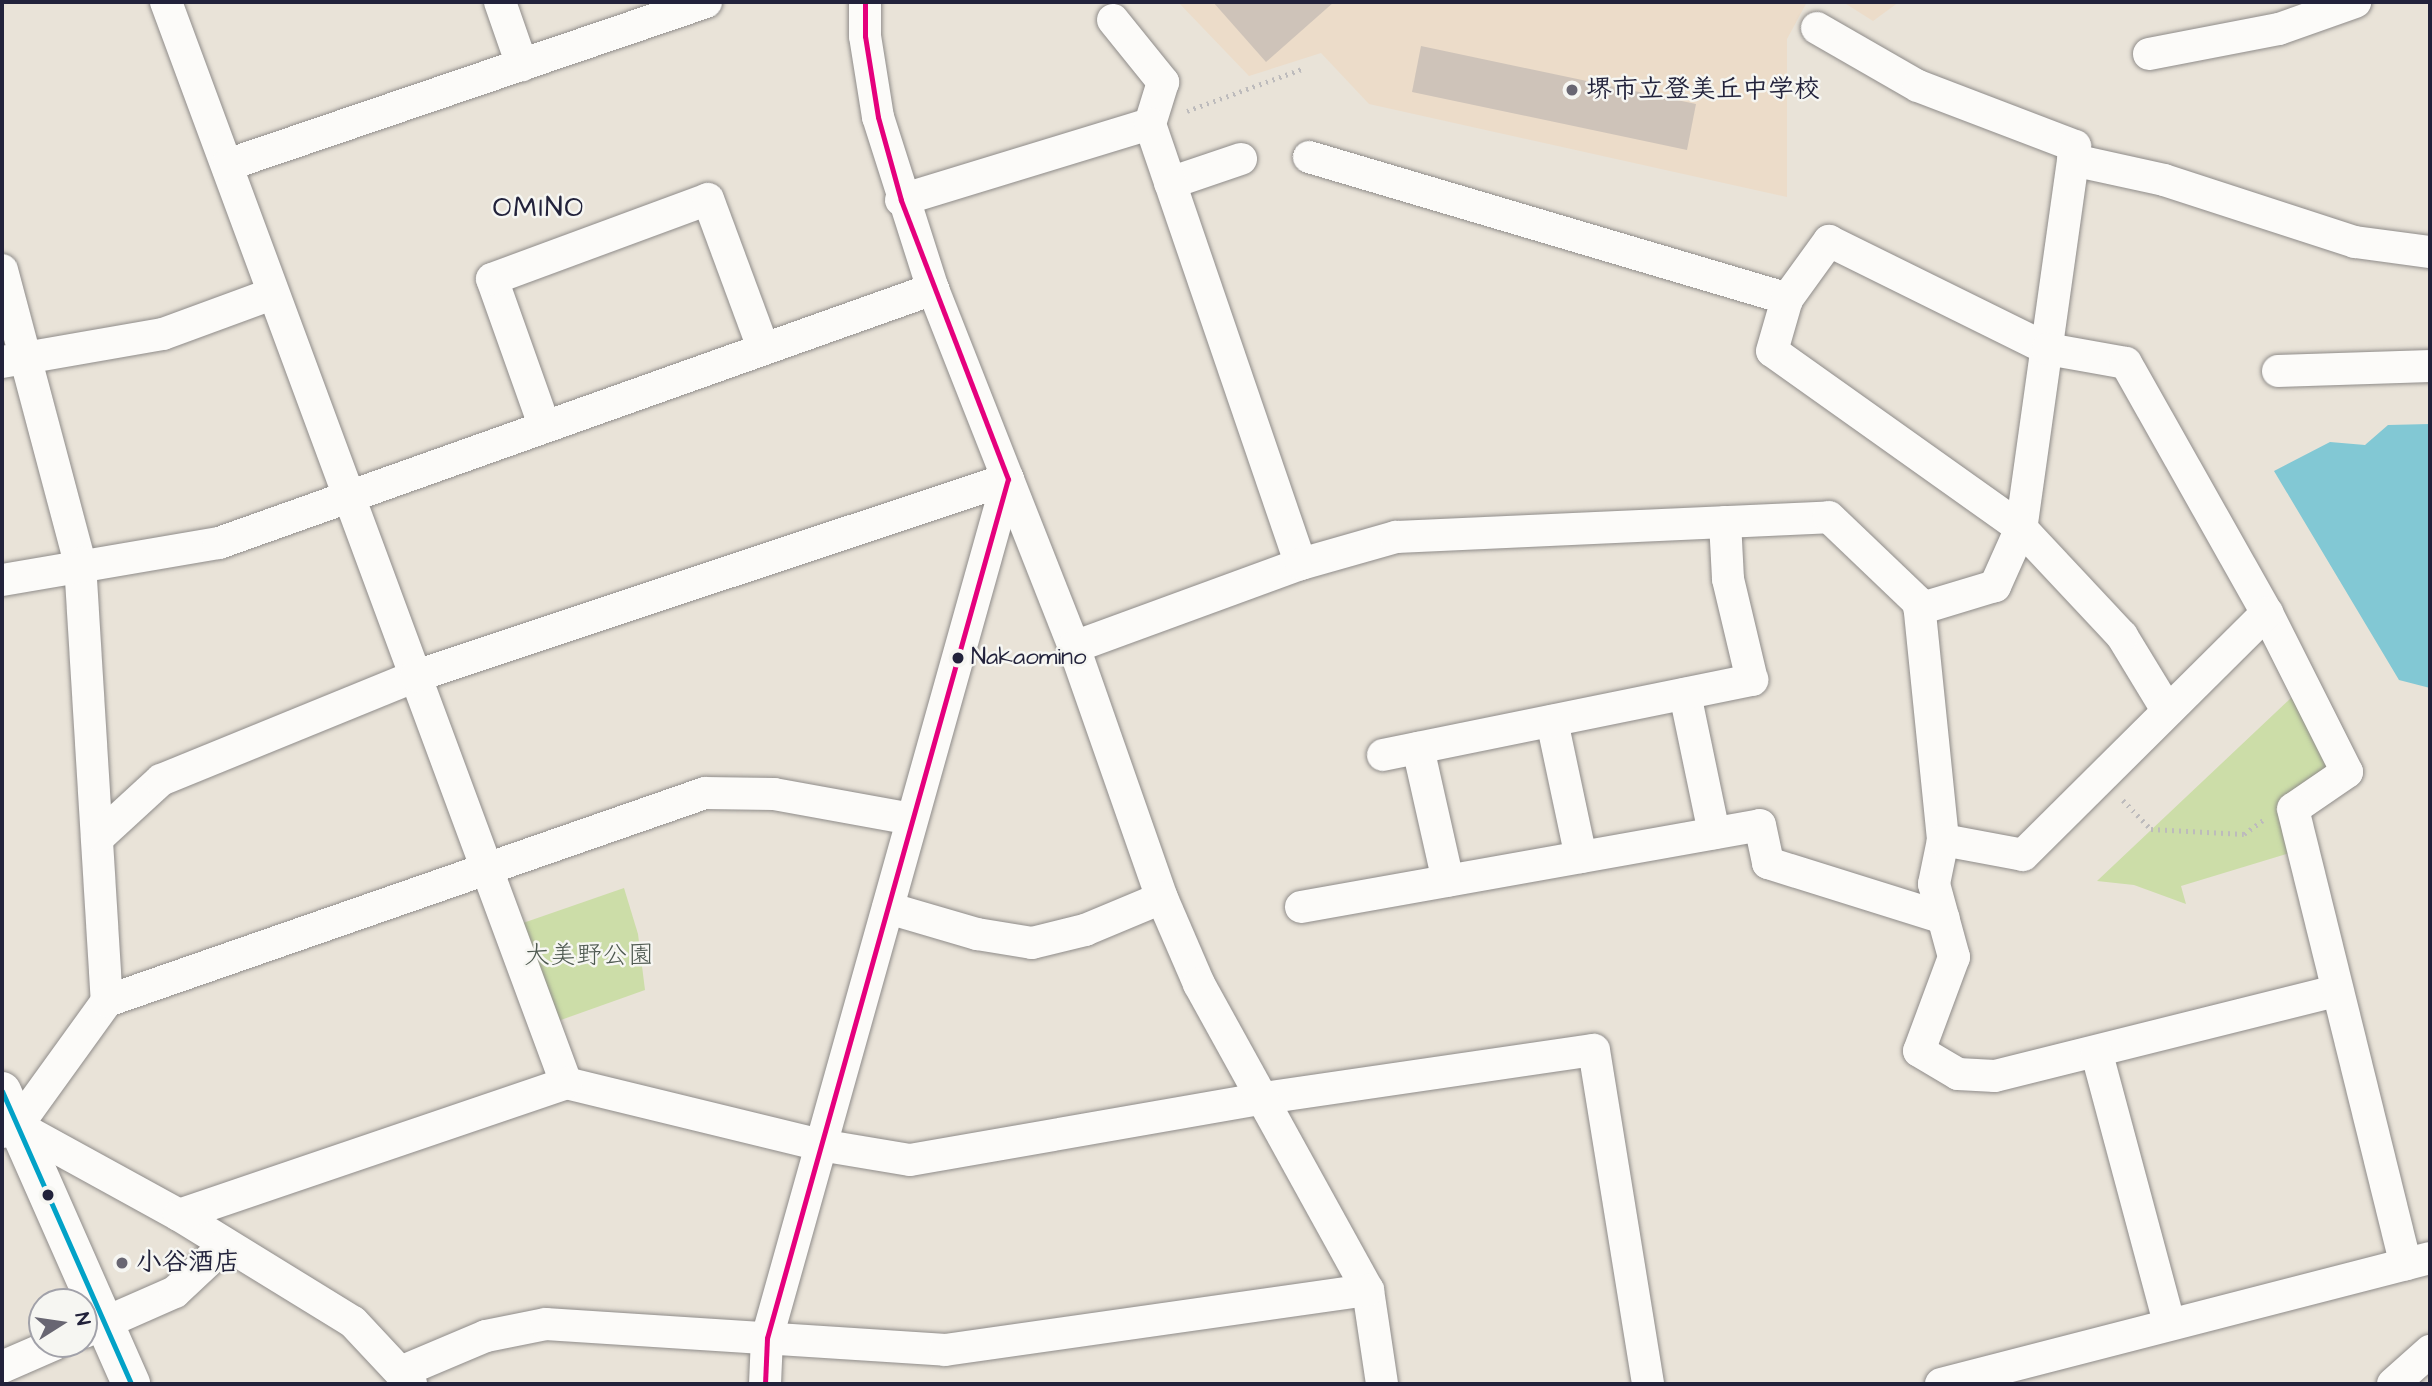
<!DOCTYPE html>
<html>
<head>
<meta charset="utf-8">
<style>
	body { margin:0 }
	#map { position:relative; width:2432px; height:1386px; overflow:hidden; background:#e9e3d8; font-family:"Architects Daughter","Klee One",sans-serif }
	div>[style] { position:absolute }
	.built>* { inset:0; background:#ecdcc9 }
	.green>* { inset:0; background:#ccdda8 }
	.water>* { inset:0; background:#82c8d4 }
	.building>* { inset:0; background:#cec3b9 }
	.path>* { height:4.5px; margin-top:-2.25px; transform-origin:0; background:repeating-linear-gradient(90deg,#bdbbbc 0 2px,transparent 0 7px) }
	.roads { filter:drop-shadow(0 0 2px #8f8c8a) drop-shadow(0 0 2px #8f8c8a) }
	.minor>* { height:32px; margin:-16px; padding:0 16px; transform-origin:16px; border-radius:16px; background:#fcfbf9 }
	.major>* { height:38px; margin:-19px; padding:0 19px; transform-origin:19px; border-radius:19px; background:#fcfbf9 }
	.bus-1>* { height:5px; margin:-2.5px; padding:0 2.5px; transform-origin:2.5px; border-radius:2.5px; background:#e5007d }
	.bus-2>* { height:5px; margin:-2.5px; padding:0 2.5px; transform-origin:2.5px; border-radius:2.5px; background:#02a2c7 }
	.dots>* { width:19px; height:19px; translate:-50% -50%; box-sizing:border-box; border:4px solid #f6f6f2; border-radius:50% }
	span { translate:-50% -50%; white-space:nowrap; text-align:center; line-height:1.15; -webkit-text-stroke:5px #f6f6f2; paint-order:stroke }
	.bus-label { font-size:24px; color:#22223b }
	.left { translate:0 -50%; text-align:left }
	.poi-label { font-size:26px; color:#22223b; font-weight:700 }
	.park-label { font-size:26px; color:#4e5950 }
	.neighbourhood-label { font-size:28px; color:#22223b; letter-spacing:2px }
	.frame { position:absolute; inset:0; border:4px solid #22223b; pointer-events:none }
	.north { position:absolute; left:28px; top:1288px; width:70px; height:70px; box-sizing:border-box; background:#f6f6f2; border:2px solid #a1a1a9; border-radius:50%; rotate:78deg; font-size:19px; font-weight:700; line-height:28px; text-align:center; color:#22223b }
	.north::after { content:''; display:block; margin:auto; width:24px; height:32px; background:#686672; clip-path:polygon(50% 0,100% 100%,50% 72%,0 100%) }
</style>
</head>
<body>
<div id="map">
	<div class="built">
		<div style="clip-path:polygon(1178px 2px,1807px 2px,1787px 39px,1787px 197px,1369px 104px,1321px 53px,1249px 76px)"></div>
		<div style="clip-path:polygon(1843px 2px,1899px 2px,1873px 21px)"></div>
	</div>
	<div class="green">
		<div style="clip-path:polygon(2292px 697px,2327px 765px,2325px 775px,2278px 802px,2293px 852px,2181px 886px,2186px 904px,2134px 885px,2097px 881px)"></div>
		<div style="clip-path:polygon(624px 888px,638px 934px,645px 990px,558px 1021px,523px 923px)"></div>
	</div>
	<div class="water">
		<div style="clip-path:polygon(2430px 424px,2430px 688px,2399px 680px,2274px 471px,2330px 442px,2365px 445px,2388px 425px)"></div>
	</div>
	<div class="building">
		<div style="clip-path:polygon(1213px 2px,1334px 2px,1266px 62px)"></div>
		<div style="clip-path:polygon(1421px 46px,1696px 104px,1687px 150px,1412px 92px)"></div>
	</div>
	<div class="path">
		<div style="left:1187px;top:111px;width:122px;rotate:-20.1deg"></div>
		<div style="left:2123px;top:800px;width:40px;rotate:46deg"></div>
		<div style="left:2151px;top:829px;width:93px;rotate:3.1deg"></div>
		<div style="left:2244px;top:834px;width:24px;rotate:-36deg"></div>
	</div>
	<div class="roads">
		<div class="minor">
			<div style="left:166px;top:2px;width:1153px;rotate:69.69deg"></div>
			<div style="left:566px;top:1083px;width:261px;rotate:13.7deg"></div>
			<div style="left:820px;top:1145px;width:91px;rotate:9.5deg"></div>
			<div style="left:910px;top:1160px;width:359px;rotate:-9.9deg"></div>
			<div style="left:1264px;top:1098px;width:333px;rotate:-8.3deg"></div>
			<div style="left:1594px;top:1050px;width:338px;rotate:80.8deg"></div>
			<div style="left:500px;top:2px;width:67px;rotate:70.8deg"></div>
			<div style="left:865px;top:2px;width:34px;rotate:90deg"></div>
			<div style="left:865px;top:36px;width:82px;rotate:80.9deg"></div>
			<div style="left:878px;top:117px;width:181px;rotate:72.3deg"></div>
			<div style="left:933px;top:289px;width:385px;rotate:68.5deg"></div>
			<div style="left:1074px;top:647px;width:266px;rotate:70.7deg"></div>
			<div style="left:1162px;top:898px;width:94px;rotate:66.7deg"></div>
			<div style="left:1199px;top:984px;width:350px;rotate:61.1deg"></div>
			<div style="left:1368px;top:1290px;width:95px;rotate:81.5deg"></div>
			<div style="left:1113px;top:20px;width:80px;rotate:51.1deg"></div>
			<div style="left:1163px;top:82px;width:44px;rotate:107.2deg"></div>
			<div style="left:1817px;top:28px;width:116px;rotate:29.9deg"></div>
			<div style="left:1918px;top:86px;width:168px;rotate:20.9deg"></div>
			<div style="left:2075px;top:146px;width:386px;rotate:98deg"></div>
			<div style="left:2021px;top:528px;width:64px;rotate:114.1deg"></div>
			<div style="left:1995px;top:586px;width:79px;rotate:163.2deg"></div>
			<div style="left:2149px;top:54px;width:132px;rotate:-10.9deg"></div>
			<div style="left:2279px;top:29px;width:81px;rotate:-19.6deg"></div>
			<div style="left:1309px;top:157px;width:499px;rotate:16.5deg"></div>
			<div style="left:2073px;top:160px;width:93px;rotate:12.4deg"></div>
			<div style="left:2164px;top:180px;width:201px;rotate:18deg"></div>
			<div style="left:2355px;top:242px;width:76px;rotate:7.6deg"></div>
			<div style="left:227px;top:165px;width:506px;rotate:-18.79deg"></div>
			<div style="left:1170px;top:183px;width:75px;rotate:-18.7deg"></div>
			<div style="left:901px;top:200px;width:260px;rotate:-17deg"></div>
			<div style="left:1150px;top:124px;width:465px;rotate:71.1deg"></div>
			<div style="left:2px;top:270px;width:303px;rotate:75.1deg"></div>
			<div style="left:80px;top:563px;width:439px;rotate:86.5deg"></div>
			<div style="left:107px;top:1001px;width:154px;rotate:125.8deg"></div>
			<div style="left:17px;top:1126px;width:16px;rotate:158deg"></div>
			<div style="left:2px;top:362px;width:163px;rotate:-9.9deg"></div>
			<div style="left:163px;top:334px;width:116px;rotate:-20.2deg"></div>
			<div style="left:2278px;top:371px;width:152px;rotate:-1.9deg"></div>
			<div style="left:544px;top:425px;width:155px;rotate:-109.6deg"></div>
			<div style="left:492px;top:279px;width:230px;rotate:-20.3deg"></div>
			<div style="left:708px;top:199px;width:159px;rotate:69.7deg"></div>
			<div style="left:2px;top:580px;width:220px;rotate:-9.7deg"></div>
			<div style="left:219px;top:543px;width:758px;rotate:-19.58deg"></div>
			<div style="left:1074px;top:647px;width:242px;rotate:-20.1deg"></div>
			<div style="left:1301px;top:564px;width:99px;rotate:-15.9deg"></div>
			<div style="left:1396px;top:537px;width:433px;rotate:-2.6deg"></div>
			<div style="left:1829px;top:517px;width:124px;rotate:43.7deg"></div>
			<div style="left:1919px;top:603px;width:238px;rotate:84.2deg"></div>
			<div style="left:1943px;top:840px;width:45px;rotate:101.6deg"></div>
			<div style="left:1934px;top:884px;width:76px;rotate:74.7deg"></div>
			<div style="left:1954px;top:957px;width:100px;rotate:110.4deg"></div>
			<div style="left:1919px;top:1051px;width:45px;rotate:30.5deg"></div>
			<div style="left:1958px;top:1074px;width:37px;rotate:3deg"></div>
			<div style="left:1995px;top:1076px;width:351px;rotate:-14deg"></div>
			<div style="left:1685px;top:694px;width:142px;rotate:78.2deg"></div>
			<div style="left:2167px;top:710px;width:87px;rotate:-121.3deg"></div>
			<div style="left:2122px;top:636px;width:148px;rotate:-133.1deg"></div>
			<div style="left:2021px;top:528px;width:305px;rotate:-144.6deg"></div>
			<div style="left:1772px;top:351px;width:54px;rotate:-73.9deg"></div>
			<div style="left:1787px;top:299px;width:72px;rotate:-54.1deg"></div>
			<div style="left:1829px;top:241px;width:244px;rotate:26.3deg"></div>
			<div style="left:2048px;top:349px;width:79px;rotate:10.2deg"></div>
			<div style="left:2126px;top:363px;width:287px;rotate:60.6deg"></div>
			<div style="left:2267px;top:613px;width:178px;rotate:63.3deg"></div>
			<div style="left:2347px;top:772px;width:65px;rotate:145.6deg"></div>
			<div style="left:2293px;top:809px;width:469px;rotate:76.1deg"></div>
			<div style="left:1552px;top:721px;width:139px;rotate:78deg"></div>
			<div style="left:1418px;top:748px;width:136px;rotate:77.3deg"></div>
			<div style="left:1383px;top:755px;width:377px;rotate:-11.5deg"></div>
			<div style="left:1752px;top:680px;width:104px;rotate:-103.4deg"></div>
			<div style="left:1728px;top:579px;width:57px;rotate:-93deg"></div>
			<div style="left:100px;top:836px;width:83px;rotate:-42.6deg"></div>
			<div style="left:161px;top:780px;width:275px;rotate:-22.2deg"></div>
			<div style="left:416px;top:676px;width:624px;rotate:-18.41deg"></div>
			<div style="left:1943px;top:840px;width:81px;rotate:10.6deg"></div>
			<div style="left:2023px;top:855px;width:344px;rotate:-44.8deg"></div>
			<div style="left:1301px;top:907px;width:466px;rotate:-10.1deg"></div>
			<div style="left:1760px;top:825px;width:39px;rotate:78deg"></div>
			<div style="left:1768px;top:863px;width:184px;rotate:17.4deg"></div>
			<div style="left:888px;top:908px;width:93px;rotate:16.3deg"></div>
			<div style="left:977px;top:934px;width:56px;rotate:9.3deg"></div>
			<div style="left:1032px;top:943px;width:55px;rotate:-13.8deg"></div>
			<div style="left:1085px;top:930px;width:83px;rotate:-22.6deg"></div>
			<div style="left:107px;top:1001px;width:633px;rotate:-19.18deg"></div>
			<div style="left:705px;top:793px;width:69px;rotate:0.8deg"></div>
			<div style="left:774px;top:794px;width:140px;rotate:10.3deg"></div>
			<div style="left:2097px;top:1054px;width:278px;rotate:75deg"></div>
			<div style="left:17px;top:1126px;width:185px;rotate:28.8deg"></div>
			<div style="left:179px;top:1215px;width:204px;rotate:31.6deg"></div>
			<div style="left:353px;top:1322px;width:85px;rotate:46.9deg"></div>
			<div style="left:179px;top:1215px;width:409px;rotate:-18.8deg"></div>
			<div style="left:84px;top:1332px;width:99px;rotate:-23.7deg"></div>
			<div style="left:175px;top:1292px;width:69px;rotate:-43.2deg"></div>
			<div style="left:2px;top:1367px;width:58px;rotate:-23.5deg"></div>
			<div style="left:403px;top:1371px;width:90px;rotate:-22.9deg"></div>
			<div style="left:486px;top:1336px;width:61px;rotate:-11.3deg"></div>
			<div style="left:546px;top:1324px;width:400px;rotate:3.7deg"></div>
			<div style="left:945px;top:1350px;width:427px;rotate:-8.1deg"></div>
			<div style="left:765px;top:1384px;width:46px;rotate:-87.5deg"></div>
			<div style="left:767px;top:1338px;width:892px;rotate:-74.33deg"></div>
			<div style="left:1941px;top:1384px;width:505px;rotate:-14.45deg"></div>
			<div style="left:2393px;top:1384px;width:50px;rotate:-41.7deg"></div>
		</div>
		<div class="major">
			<div style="left:2px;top:1091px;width:320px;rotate:66.2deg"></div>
		</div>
	</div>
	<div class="bus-1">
		<div style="left:765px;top:1384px;width:46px;rotate:-87.5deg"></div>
		<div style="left:767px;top:1338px;width:892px;rotate:-74.33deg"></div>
		<div style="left:1008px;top:479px;width:299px;rotate:-111deg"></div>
		<div style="left:901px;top:200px;width:86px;rotate:-105.5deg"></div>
		<div style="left:878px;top:117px;width:82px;rotate:-99.1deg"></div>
		<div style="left:865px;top:36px;width:34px;rotate:-90deg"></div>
	</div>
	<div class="bus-2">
		<div style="left:2px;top:1091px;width:320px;rotate:66.2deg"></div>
	</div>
	<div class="dots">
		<div style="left:1572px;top:90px;background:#686672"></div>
		<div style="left:958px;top:658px;background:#22223b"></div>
		<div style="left:48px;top:1195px;background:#22223b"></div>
		<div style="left:122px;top:1263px;background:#686672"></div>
	</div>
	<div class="bus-label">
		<span class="left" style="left:971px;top:658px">Nakaomino</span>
	</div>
	<div class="poi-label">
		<span class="left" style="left:1586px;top:90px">堺市立登美丘中学校</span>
		<span class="left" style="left:136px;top:1263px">小谷酒店</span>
	</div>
	<div class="park-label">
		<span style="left:589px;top:956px">大美野公園</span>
	</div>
	<div class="neighbourhood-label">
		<span style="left:539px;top:208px">OMINO</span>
	</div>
	<div class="frame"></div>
	<div class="north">N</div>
</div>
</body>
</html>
